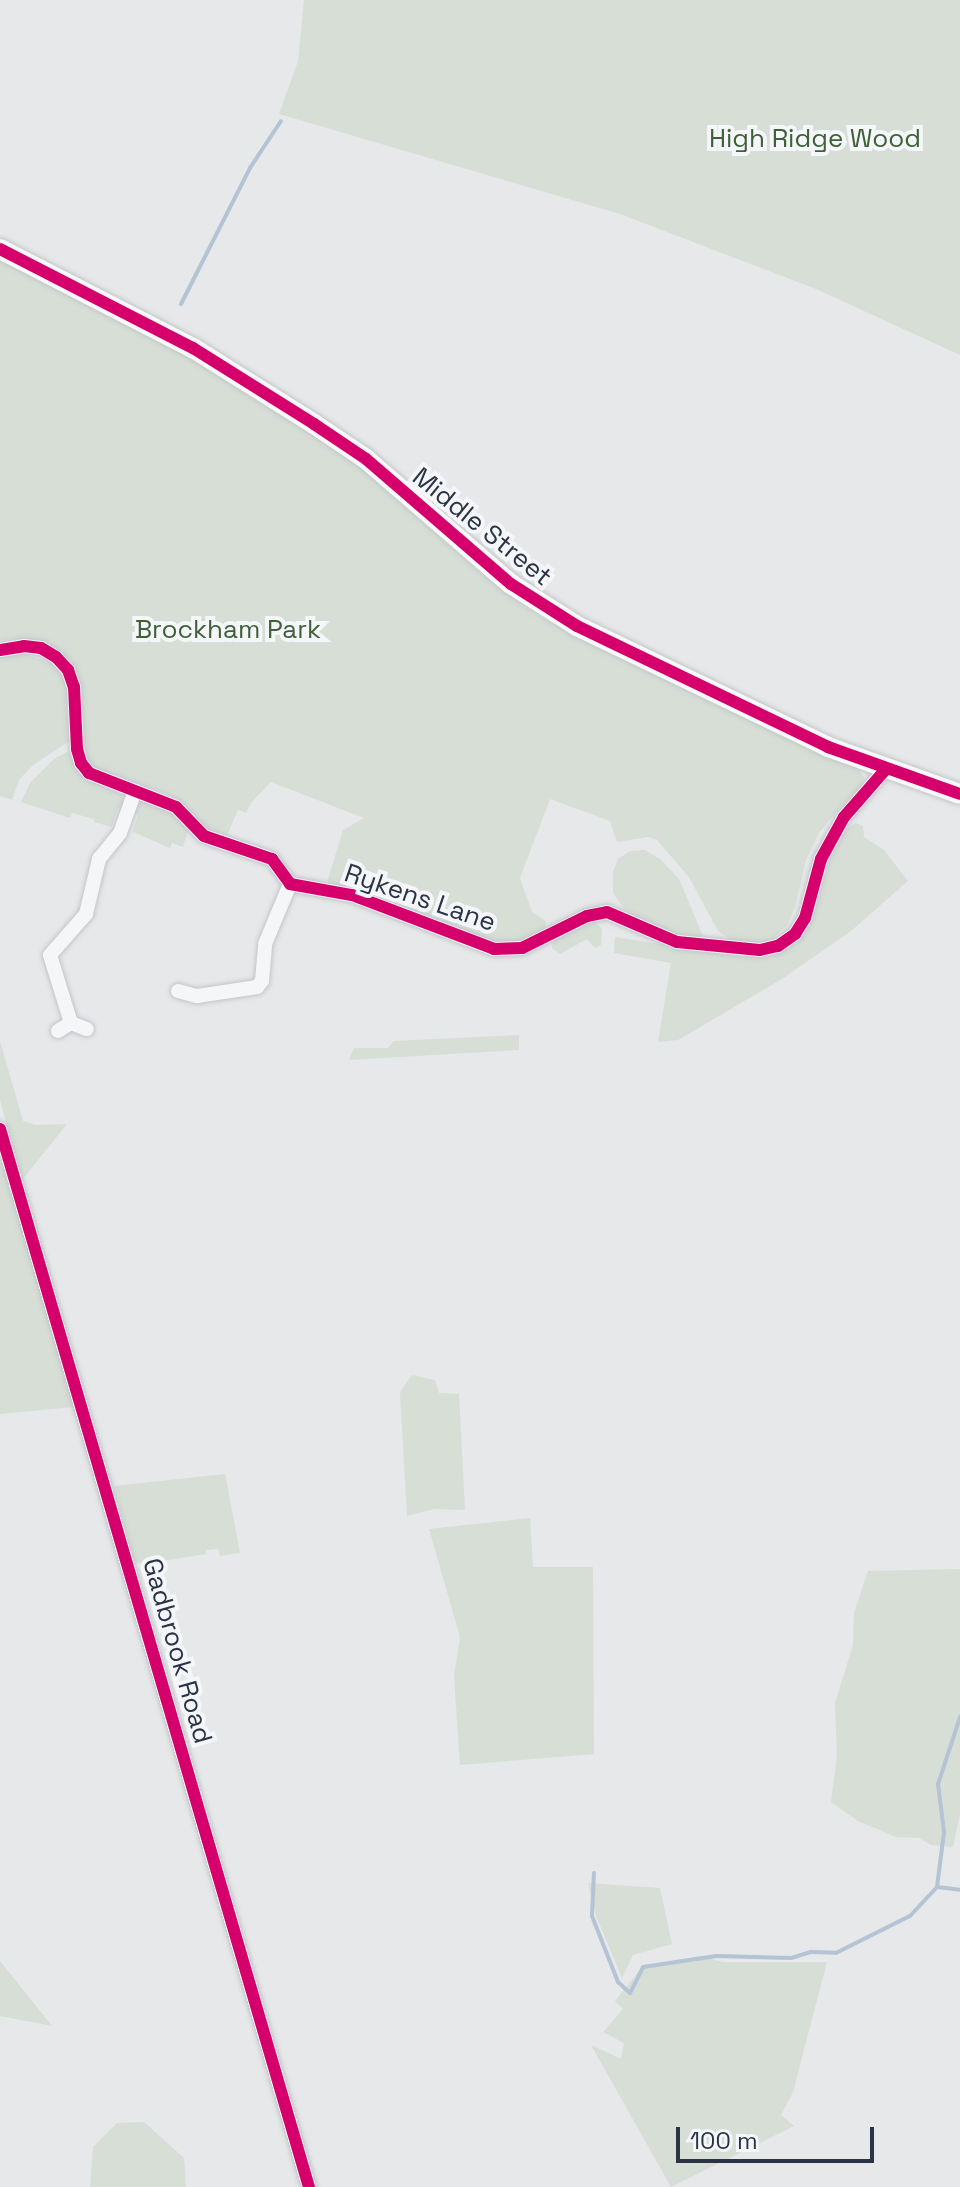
<!DOCTYPE html>
<html>
<head>
<meta charset="utf-8">
<style>
	body { margin:0 }
	#map { position:relative; width:960px; height:2187px; overflow:hidden; background:#e6e8ea; font-family:"Space Grotesk",sans-serif }
	div>[style] { position:absolute }
	.green>* { inset:0; background:#d6ded6 }
	.stream>* { height:4px; margin:-2px; padding:0 2px; transform-origin:2px; border-radius:2px; background:#b4c4d5 }
	.roads { filter:drop-shadow(0 0 2px #c4c6c8) drop-shadow(0 0 2px #c4c6c8) }
	.street>* { height:14px; margin:-7px; padding:0 7px; transform-origin:7px; border-radius:7px; background:#f5f6f7 }
	.secondary>* { height:20px; margin:-10px; padding:0 10px; transform-origin:10px; border-radius:10px; background:#f8f8f8 }
	.cycleway>* { height:12px; margin:-6px; padding:0 6px; transform-origin:6px; border-radius:6px; background:#d6006c }
	span { translate:-50% -50%; white-space:nowrap; text-align:center; line-height:1.15; -webkit-text-stroke:8px #f4f6f9; paint-order:stroke }
	.park-label { font-size:26px; color:#3f6138 }
	.street-label { font-size:26px; color:#2b3445 }
	.scale { position:absolute; left:676px; top:2127px; width:198px; height:36px; box-sizing:border-box; border:4px solid #2b3445; border-top:0; padding-left:10px; font-size:24px; line-height:28px; white-space:nowrap; color:#2b3445; -webkit-text-stroke:6px #f4f6f9; paint-order:stroke }
</style>
</head>
<body>
<div id="map">
	<div class="green">
		<div style="clip-path:polygon(304px 0,960px 0,960px 355px,816px 289px,620px 214px,279px 114px,298px 61px)"></div>
		<div style="clip-path:polygon(0 260px,125px 322px,231px 381px,358px 465px,490px 581px,540px 617px,724px 709px,856px 766px,864px 777px,861px 790px,842px 805px,819px 833px,806px 860px,795px 907px,787px 926px,772px 939px,754px 944px,731px 940px,718px 931px,689px 877px,657px 840px,648px 837px,617px 842px,610px 821px,550px 799px,520px 878px,532px 912px,546px 921px,544px 932px,519px 944px,486px 945px,355px 889px,327px 883px,343px 830px,364px 818px,271px 782px,251px 803px,246px 813px,238px 810px,226px 838px,203px 828px,177px 799px,161px 791px,99px 772px,87px 760px,78px 675px,63px 653px,47px 642px,29px 639px,0 640px)"></div>
		<div style="clip-path:polygon(22px 653px,51px 663px,62px 675px,68px 691px,71px 740px,33px 765px,19px 780px,12px 800px,0 796px,0 656px)"></div>
		<div style="clip-path:polygon(68px 752px,84px 778px,122px 795px,124px 809px,118px 808px,112px 827px,94px 822px,94px 819px,72px 813px,70px 818px,21px 802px,30px 783px,55px 758px)"></div>
		<div style="clip-path:polygon(142px 800px,166px 806px,188px 830px,183px 847px,172px 843px,170px 848px,133px 832px,138px 815px,132px 813px)"></div>
		<div style="clip-path:polygon(856px 823px,863px 826px,864px 837px,884px 850px,908px 881px,851px 931px,782px 979px,678px 1040px,658px 1042px,671px 963px,614px 953px,615px 937px,743px 957px,777px 954px,798px 939px,811px 920px,827px 868px,845px 830px)"></div>
		<div style="clip-path:polygon(645px 850px,660px 859px,679px 879px,703px 936px,697px 939px,659px 930px,625px 910px,613px 893px,613px 872px,618px 859px,630px 851px)"></div>
		<div style="clip-path:polygon(593px 920px,602px 929px,601px 945px,595px 948px,587px 939px,560px 954px,552px 948px,553px 940px)"></div>
		<div style="clip-path:polygon(519px 1035px,519px 1050px,349px 1060px,354px 1048px,388px 1048px,394px 1041px)"></div>
		<div style="clip-path:polygon(0 1041px,23px 1121px,36px 1125px,67px 1124px,22px 1180px,0 1100px)"></div>
		<div style="clip-path:polygon(0 1159px,54px 1331px,74px 1407px,0 1414px)"></div>
		<div style="clip-path:polygon(412px 1375px,435px 1380px,439px 1393px,459px 1394px,465px 1510px,434px 1509px,407px 1516px,400px 1392px)"></div>
		<div style="clip-path:polygon(225px 1474px,240px 1553px,220px 1556px,218px 1549px,206px 1550px,206px 1554px,144px 1564px,134px 1562px,114px 1486px)"></div>
		<div style="clip-path:polygon(530px 1518px,533px 1567px,593px 1567px,594px 1754px,460px 1765px,454px 1676px,460px 1637px,429px 1529px)"></div>
		<div style="clip-path:polygon(960px 1569px,960px 1814px,953px 1847px,931px 1845px,919px 1838px,896px 1837px,858px 1821px,831px 1802px,837px 1756px,835px 1703px,853px 1645px,854px 1613px,868px 1571px)"></div>
		<div style="clip-path:polygon(588px 1883px,660px 1888px,672px 1944px,633px 1955px,622px 1978px,596px 1916px)"></div>
		<div style="clip-path:polygon(700px 1956px,723px 1962px,827px 1962px,793px 2092px,781px 2115px,794px 2126px,671px 2187px,591px 2045px,621px 2059px,624px 2043px,603px 2032px,623px 2009px,615px 2001px,643px 1966px)"></div>
		<div style="clip-path:polygon(0 1961px,52px 2026px,0 2016px)"></div>
		<div style="clip-path:polygon(144px 2122px,184px 2158px,186px 2187px,90px 2187px,93px 2147px,117px 2123px)"></div>
	</div>
	<div class="stream">
		<div style="left:181px;top:304px;width:153px;rotate:-63.1deg"></div>
		<div style="left:250px;top:168px;width:56px;rotate:-56.6deg"></div>
		<div style="left:594px;top:1873px;width:43px;rotate:92.7deg"></div>
		<div style="left:592px;top:1916px;width:71px;rotate:68.5deg"></div>
		<div style="left:618px;top:1982px;width:16px;rotate:43deg"></div>
		<div style="left:630px;top:1993px;width:29px;rotate:-63deg"></div>
		<div style="left:643px;top:1967px;width:74px;rotate:-8.6deg"></div>
		<div style="left:716px;top:1956px;width:75px;rotate:1.5deg"></div>
		<div style="left:791px;top:1958px;width:21px;rotate:-17deg"></div>
		<div style="left:811px;top:1952px;width:25px;rotate:2deg"></div>
		<div style="left:836px;top:1953px;width:83px;rotate:-26.6deg"></div>
		<div style="left:910px;top:1916px;width:40px;rotate:-47deg"></div>
		<div style="left:937px;top:1887px;width:55px;rotate:-82.7deg"></div>
		<div style="left:944px;top:1832px;width:48px;rotate:-97.1deg"></div>
		<div style="left:938px;top:1784px;width:71px;rotate:-71.8deg"></div>
		<div style="left:937px;top:1887px;width:23px;rotate:7deg"></div>
	</div>
	<div class="roads">
		<div class="street">
			<div style="left:0;top:650px;width:24px;rotate:-9deg"></div>
			<div style="left:24px;top:646px;width:17px;rotate:7deg"></div>
			<div style="left:41px;top:648px;width:17px;rotate:31deg"></div>
			<div style="left:56px;top:657px;width:18px;rotate:47deg"></div>
			<div style="left:68px;top:670px;width:18px;rotate:71deg"></div>
			<div style="left:74px;top:687px;width:62px;rotate:87.2deg"></div>
			<div style="left:77px;top:749px;width:15px;rotate:74deg"></div>
			<div style="left:81px;top:763px;width:13px;rotate:51deg"></div>
			<div style="left:89px;top:773px;width:93px;rotate:21.3deg"></div>
			<div style="left:176px;top:807px;width:40px;rotate:46deg"></div>
			<div style="left:204px;top:836px;width:72px;rotate:18.7deg"></div>
			<div style="left:272px;top:859px;width:31px;rotate:54deg"></div>
			<div style="left:290px;top:884px;width:63px;rotate:10.1deg"></div>
			<div style="left:352px;top:895px;width:152px;rotate:20.8deg"></div>
			<div style="left:494px;top:949px;width:28px;rotate:-2deg"></div>
			<div style="left:522px;top:948px;width:72px;rotate:-26.2deg"></div>
			<div style="left:587px;top:916px;width:20px;rotate:-11deg"></div>
			<div style="left:607px;top:912px;width:76px;rotate:23.2deg"></div>
			<div style="left:677px;top:942px;width:83px;rotate:5.5deg"></div>
			<div style="left:760px;top:950px;width:18px;rotate:-13deg"></div>
			<div style="left:778px;top:946px;width:21px;rotate:-35deg"></div>
			<div style="left:795px;top:934px;width:19px;rotate:-58deg"></div>
			<div style="left:805px;top:918px;width:61px;rotate:-74.8deg"></div>
			<div style="left:821px;top:859px;width:48px;rotate:-61.3deg"></div>
			<div style="left:844px;top:817px;width:64px;rotate:-48.8deg"></div>
			<div style="left:178px;top:991px;width:20px;rotate:15deg"></div>
			<div style="left:197px;top:996px;width:61px;rotate:-8.5deg"></div>
			<div style="left:257px;top:987px;width:8px;rotate:-50deg"></div>
			<div style="left:262px;top:981px;width:37px;rotate:-85deg"></div>
			<div style="left:265px;top:944px;width:65px;rotate:-67.4deg"></div>
			<div style="left:71px;top:1023px;width:71px;rotate:-107.2deg"></div>
			<div style="left:50px;top:955px;width:55px;rotate:-48.7deg"></div>
			<div style="left:86px;top:914px;width:57px;rotate:-76.7deg"></div>
			<div style="left:99px;top:859px;width:33px;rotate:-51deg"></div>
			<div style="left:120px;top:833px;width:45px;rotate:-70.3deg"></div>
			<div style="left:58px;top:1031px;width:15px;rotate:-32deg"></div>
			<div style="left:71px;top:1023px;width:17px;rotate:21deg"></div>
			<div style="left:0;top:1129px;width:1102px;rotate:73.72deg"></div>
		</div>
		<div class="secondary">
			<div style="left:0;top:249px;width:217px;rotate:27.2deg"></div>
			<div style="left:193px;top:348px;width:143px;rotate:32.1deg"></div>
			<div style="left:314px;top:424px;width:63px;rotate:33.9deg"></div>
			<div style="left:366px;top:459px;width:191px;rotate:40.8deg"></div>
			<div style="left:511px;top:584px;width:78px;rotate:32.5deg"></div>
			<div style="left:577px;top:626px;width:279px;rotate:25.7deg"></div>
			<div style="left:828px;top:747px;width:140px;rotate:19.6deg"></div>
		</div>
	</div>
	<div class="cycleway">
		<div style="left:0;top:249px;width:217px;rotate:27.2deg"></div>
		<div style="left:193px;top:348px;width:143px;rotate:32.1deg"></div>
		<div style="left:314px;top:424px;width:63px;rotate:33.9deg"></div>
		<div style="left:366px;top:459px;width:191px;rotate:40.8deg"></div>
		<div style="left:511px;top:584px;width:78px;rotate:32.5deg"></div>
		<div style="left:577px;top:626px;width:279px;rotate:25.7deg"></div>
		<div style="left:828px;top:747px;width:140px;rotate:19.6deg"></div>
		<div style="left:0;top:650px;width:24px;rotate:-9deg"></div>
		<div style="left:24px;top:646px;width:17px;rotate:7deg"></div>
		<div style="left:41px;top:648px;width:17px;rotate:31deg"></div>
		<div style="left:56px;top:657px;width:18px;rotate:47deg"></div>
		<div style="left:68px;top:670px;width:18px;rotate:71deg"></div>
		<div style="left:74px;top:687px;width:62px;rotate:87.2deg"></div>
		<div style="left:77px;top:749px;width:15px;rotate:74deg"></div>
		<div style="left:81px;top:763px;width:13px;rotate:51deg"></div>
		<div style="left:89px;top:773px;width:93px;rotate:21.3deg"></div>
		<div style="left:176px;top:807px;width:40px;rotate:46deg"></div>
		<div style="left:204px;top:836px;width:72px;rotate:18.7deg"></div>
		<div style="left:272px;top:859px;width:31px;rotate:54deg"></div>
		<div style="left:290px;top:884px;width:63px;rotate:10.1deg"></div>
		<div style="left:352px;top:895px;width:152px;rotate:20.8deg"></div>
		<div style="left:494px;top:949px;width:28px;rotate:-2deg"></div>
		<div style="left:522px;top:948px;width:72px;rotate:-26.2deg"></div>
		<div style="left:587px;top:916px;width:20px;rotate:-11deg"></div>
		<div style="left:607px;top:912px;width:76px;rotate:23.2deg"></div>
		<div style="left:677px;top:942px;width:83px;rotate:5.5deg"></div>
		<div style="left:760px;top:950px;width:18px;rotate:-13deg"></div>
		<div style="left:778px;top:946px;width:21px;rotate:-35deg"></div>
		<div style="left:795px;top:934px;width:19px;rotate:-58deg"></div>
		<div style="left:805px;top:918px;width:61px;rotate:-74.8deg"></div>
		<div style="left:821px;top:859px;width:48px;rotate:-61.3deg"></div>
		<div style="left:844px;top:817px;width:64px;rotate:-48.8deg"></div>
		<div style="left:0;top:1129px;width:1102px;rotate:73.72deg"></div>
	</div>
	<div class="park-label">
		<span style="left:815px;top:139px">High Ridge Wood</span>
		<span style="left:228px;top:630px">Brockham Park</span>
	</div>
	<div class="street-label">
		<span style="left:482px;top:527px;rotate:39deg">Middle Street</span>
		<span style="left:420px;top:898px;rotate:19deg">Rykens Lane</span>
		<span style="left:177px;top:1651px;rotate:74deg">Gadbrook Road</span>
	</div>
	<div class="scale">100 m</div>
</div>
</body>
</html>
